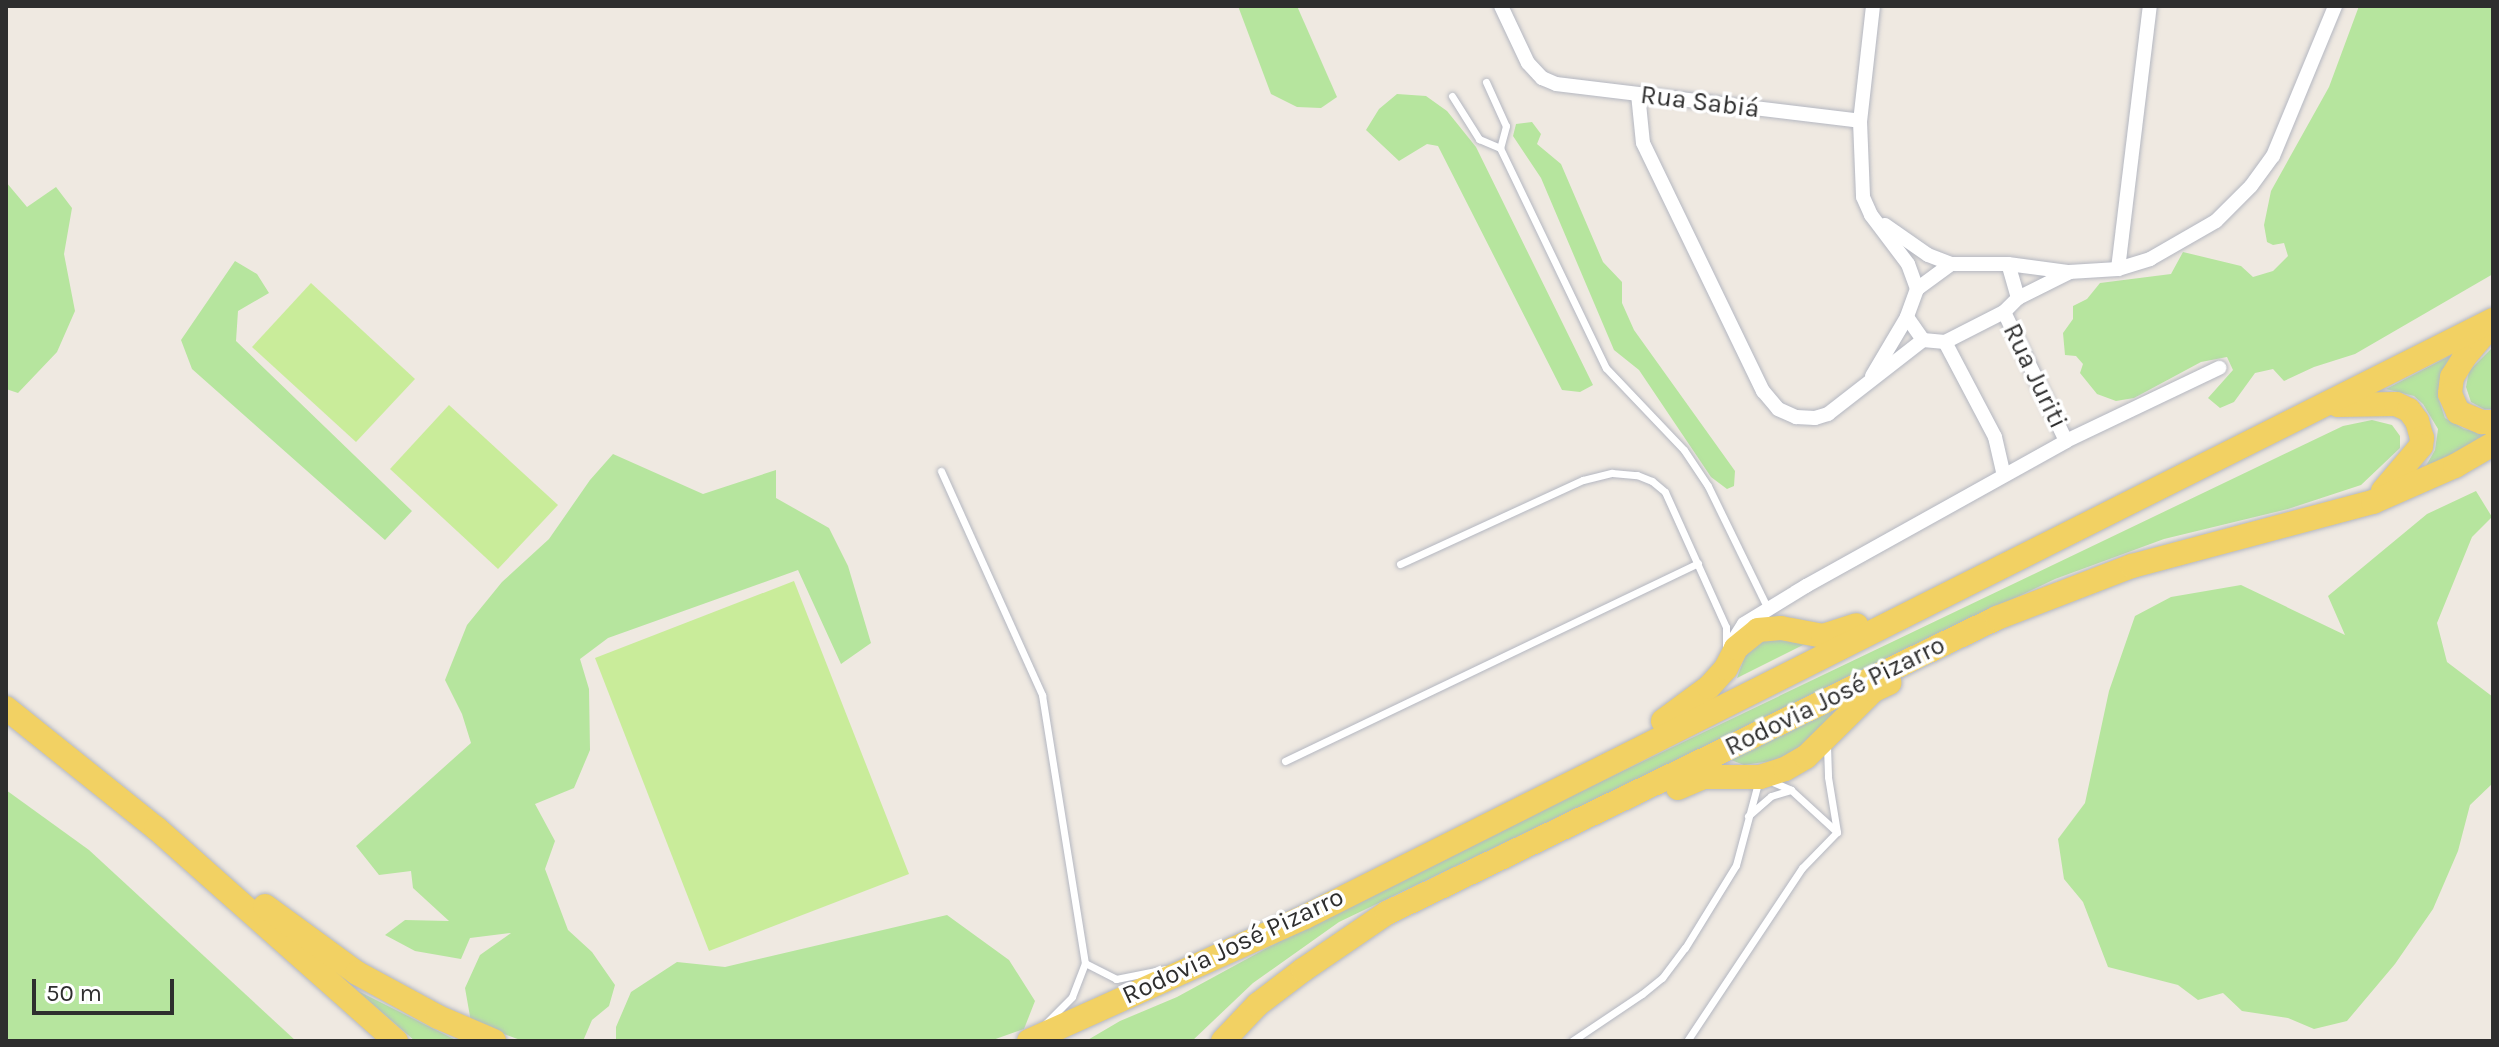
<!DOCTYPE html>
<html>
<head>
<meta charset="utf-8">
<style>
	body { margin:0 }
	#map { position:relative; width:2499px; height:1047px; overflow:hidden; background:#efe9e1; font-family:Karla,sans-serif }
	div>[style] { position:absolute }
	.green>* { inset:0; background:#b6e59e }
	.pitch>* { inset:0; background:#c9ec9a }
	.roads { filter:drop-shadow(0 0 2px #b4b7c1) drop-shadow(0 0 2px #b4b7c1) }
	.lane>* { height:7px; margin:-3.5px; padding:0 3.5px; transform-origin:3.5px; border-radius:3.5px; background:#fff }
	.street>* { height:14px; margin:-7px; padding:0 7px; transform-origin:7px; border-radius:7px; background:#fff }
	.primary>* { height:24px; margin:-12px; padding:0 12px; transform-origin:12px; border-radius:12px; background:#f2d163 }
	span { translate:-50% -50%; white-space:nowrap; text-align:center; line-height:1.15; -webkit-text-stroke:7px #fff; paint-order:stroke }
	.street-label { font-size:26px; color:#2e2e2e }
	.frame { position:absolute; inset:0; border:8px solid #2e2e2e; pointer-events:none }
	.scale { position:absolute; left:32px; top:979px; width:142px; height:36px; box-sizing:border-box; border:4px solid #2e2e2e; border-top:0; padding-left:10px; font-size:24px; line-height:28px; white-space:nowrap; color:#2e2e2e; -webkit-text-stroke:6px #fff; paint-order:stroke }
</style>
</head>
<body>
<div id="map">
	<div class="green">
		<div style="clip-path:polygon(1238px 6px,1297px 6px,1337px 97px,1321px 108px,1297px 107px,1271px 94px)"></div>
		<div style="clip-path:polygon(2359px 6px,2493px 6px,2493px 274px,2355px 354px,2314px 367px,2284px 381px,2273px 369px,2255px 373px,2234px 402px,2220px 408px,2208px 398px,2233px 370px,2227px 357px,2201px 362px,2134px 398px,2116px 401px,2097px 394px,2080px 373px,2083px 364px,2076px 356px,2065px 355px,2063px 333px,2073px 319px,2073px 306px,2087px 299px,2100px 283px,2171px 274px,2183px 252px,2241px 266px,2253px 277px,2273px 271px,2288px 256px,2284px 243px,2273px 245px,2267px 242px,2264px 225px,2271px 191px,2329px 87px)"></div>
		<div style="clip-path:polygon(1397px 94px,1426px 96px,1447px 111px,1476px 147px,1593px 385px,1580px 392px,1562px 390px,1438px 146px,1427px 144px,1399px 161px,1366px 130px,1379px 109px)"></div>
		<div style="clip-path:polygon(1532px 122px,1541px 134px,1537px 144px,1561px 164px,1603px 262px,1622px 282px,1622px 303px,1634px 330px,1735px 471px,1734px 486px,1727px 489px,1711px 477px,1639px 370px,1614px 350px,1541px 178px,1513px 136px,1516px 124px)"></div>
		<div style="clip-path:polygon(6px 182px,27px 207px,56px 187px,72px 208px,64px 254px,75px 311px,57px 352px,18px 393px,6px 389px)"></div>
		<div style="clip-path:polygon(235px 261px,257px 274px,269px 293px,238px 311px,236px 341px,412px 511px,385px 540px,192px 369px,181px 340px)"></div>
		<div style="clip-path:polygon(2493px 347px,2493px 409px,2484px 409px,2471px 402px,2466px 387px,2469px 371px)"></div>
		<div style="clip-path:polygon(2459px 351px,2440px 380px,2438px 397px,2445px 418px,2464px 429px,2493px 436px,2423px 471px,2435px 450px,2438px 429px,2423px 404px,2414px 396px,2386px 389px)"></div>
		<div style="clip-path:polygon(2372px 420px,2392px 425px,2400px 436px,2400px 448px,2361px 485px,2288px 509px,2164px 539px,2055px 579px,1339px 922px,1253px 983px,1192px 1041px,1086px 1041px,1120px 1021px,1177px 997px,1370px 892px,2343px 426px)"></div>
		<div style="clip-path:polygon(613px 454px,703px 494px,776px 470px,776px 498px,829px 528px,848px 566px,871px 643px,841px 664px,798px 570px,608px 638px,580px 659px,589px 689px,590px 750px,574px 788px,535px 804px,555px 841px,545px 869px,568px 930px,592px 952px,615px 985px,609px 1006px,592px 1020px,583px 1041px,523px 1041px,471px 1022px,465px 988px,480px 955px,511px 933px,470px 938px,461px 959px,415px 951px,385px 935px,405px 920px,449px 921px,413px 888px,411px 871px,379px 875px,356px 846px,471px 743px,462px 714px,445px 680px,467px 625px,502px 582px,549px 539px,590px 480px)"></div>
		<div style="clip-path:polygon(2476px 491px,2492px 517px,2472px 537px,2437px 623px,2447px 662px,2493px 697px,2493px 783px,2470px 805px,2458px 851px,2433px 909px,2395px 964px,2347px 1021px,2314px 1029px,2288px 1018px,2242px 1011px,2223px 993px,2198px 1000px,2178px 985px,2108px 967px,2083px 902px,2064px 879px,2058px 839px,2085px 803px,2109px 691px,2135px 616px,2171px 597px,2241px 585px,2345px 635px,2328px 596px,2427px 514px)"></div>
		<div style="clip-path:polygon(1768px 635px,1805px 644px,1737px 678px,1745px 656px)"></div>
		<div style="clip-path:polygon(1841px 706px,1823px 728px,1785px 759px,1744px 765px,1731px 760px)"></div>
		<div style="clip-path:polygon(6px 790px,89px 850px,296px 1041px,6px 1041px)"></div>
		<div style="clip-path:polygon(947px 915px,1009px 960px,1035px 1001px,1024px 1029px,990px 1041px,616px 1041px,616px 1027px,631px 992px,677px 962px,725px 967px)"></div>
		<div style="clip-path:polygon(356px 990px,456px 1040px,460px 1041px,415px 1041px)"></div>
	</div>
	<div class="pitch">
		<div style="clip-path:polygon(311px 283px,415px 379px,356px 442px,252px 347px)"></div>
		<div style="clip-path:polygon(449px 405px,558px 505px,498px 569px,390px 469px)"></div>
		<div style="clip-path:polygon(794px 581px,909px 874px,709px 951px,595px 658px)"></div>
	</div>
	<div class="roads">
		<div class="lane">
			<div style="left:1486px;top:82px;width:48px;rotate:65.6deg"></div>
			<div style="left:1506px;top:126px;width:23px;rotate:105deg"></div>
			<div style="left:1452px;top:96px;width:51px;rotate:57.9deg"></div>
			<div style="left:1479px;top:139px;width:23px;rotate:23deg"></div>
			<div style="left:1500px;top:148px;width:244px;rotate:64.3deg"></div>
			<div style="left:1606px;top:368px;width:113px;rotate:46.4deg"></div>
			<div style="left:1684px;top:450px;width:43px;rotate:56.3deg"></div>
			<div style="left:1708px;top:486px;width:137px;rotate:64deg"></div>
			<div style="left:941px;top:471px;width:246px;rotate:65.7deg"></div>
			<div style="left:1042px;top:695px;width:271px;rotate:80.9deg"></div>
			<div style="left:1085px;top:963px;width:36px;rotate:111deg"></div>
			<div style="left:1072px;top:997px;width:37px;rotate:135deg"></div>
			<div style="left:1400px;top:564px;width:201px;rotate:-24.7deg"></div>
			<div style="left:1583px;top:480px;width:30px;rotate:-14deg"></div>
			<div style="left:1612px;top:473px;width:25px;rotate:5deg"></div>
			<div style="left:1637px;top:475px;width:16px;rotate:22deg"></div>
			<div style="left:1652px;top:481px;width:17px;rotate:40deg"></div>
			<div style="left:1665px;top:492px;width:148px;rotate:65.7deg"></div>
			<div style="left:1726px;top:627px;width:20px;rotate:90deg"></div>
			<div style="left:1827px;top:746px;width:31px;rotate:88deg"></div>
			<div style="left:1828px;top:777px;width:56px;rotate:80.7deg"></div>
			<div style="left:1285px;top:761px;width:458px;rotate:-25.6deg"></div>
			<div style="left:1768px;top:780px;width:25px;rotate:23deg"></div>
			<div style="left:1791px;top:790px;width:62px;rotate:42.4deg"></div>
			<div style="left:1748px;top:816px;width:30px;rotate:-41deg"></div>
			<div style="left:1771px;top:796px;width:21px;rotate:-17deg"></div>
			<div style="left:1085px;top:963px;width:35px;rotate:27deg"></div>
			<div style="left:1116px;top:979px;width:51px;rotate:-11.3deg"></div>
			<div style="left:1572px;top:1041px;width:84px;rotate:-33.9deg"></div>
			<div style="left:1642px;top:994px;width:26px;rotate:-39deg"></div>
			<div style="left:1662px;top:978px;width:38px;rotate:-53deg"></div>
			<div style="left:1685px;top:948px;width:97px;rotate:-58.4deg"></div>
			<div style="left:1736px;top:865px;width:85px;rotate:-75deg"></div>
			<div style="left:1687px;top:1041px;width:208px;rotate:-56.4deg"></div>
			<div style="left:1802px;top:868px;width:50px;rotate:-45.8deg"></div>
		</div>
		<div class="street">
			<div style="left:1501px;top:6px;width:63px;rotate:64.7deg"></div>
			<div style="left:1528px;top:63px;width:21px;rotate:47deg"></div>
			<div style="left:1542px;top:78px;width:15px;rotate:23deg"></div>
			<div style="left:1556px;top:84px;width:306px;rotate:6.9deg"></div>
			<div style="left:1873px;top:6px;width:116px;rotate:96.4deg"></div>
			<div style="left:1860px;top:121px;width:76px;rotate:87.7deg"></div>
			<div style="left:1863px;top:197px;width:20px;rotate:66deg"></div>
			<div style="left:1871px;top:215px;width:61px;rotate:52.9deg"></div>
			<div style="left:1908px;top:264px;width:27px;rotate:70deg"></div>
			<div style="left:1917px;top:289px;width:30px;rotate:110deg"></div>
			<div style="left:1907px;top:317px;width:28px;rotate:55deg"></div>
			<div style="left:1923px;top:340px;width:22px;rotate:5deg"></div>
			<div style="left:1945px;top:342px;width:66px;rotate:-27deg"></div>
			<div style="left:2004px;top:312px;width:20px;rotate:-45deg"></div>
			<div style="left:2018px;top:298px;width:35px;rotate:-106deg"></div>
			<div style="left:2008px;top:264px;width:57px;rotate:180deg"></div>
			<div style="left:1951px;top:264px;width:42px;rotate:143.7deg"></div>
			<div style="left:1638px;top:94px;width:49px;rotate:84.2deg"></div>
			<div style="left:1643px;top:143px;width:276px;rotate:64.2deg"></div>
			<div style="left:1763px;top:391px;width:23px;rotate:50deg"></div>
			<div style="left:1778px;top:409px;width:20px;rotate:24deg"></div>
			<div style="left:1796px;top:417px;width:19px;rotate:3deg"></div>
			<div style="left:1815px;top:418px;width:14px;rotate:-17deg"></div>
			<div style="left:1828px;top:414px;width:120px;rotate:-37.9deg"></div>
			<div style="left:1885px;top:225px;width:52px;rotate:34.9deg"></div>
			<div style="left:1928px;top:255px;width:25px;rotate:21deg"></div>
			<div style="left:2008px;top:264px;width:62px;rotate:7.5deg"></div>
			<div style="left:2069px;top:272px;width:49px;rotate:-3.5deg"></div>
			<div style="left:2118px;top:269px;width:34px;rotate:-17deg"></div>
			<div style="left:2150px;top:259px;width:76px;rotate:-29.9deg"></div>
			<div style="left:2216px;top:221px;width:49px;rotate:-45deg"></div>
			<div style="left:2251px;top:186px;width:37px;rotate:-54deg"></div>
			<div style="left:2273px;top:156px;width:162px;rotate:-67.5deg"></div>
			<div style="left:2118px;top:269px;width:265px;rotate:-83.1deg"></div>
			<div style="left:2018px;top:298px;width:56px;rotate:-26.6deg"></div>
			<div style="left:2004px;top:312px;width:143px;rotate:64.3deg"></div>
			<div style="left:1945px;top:342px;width:107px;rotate:62.2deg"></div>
			<div style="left:1995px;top:437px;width:39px;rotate:77deg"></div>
			<div style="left:1872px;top:376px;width:69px;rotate:-59.3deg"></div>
			<div style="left:1732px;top:643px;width:22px;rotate:-58deg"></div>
			<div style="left:1744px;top:624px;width:73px;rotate:-31.5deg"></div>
			<div style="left:1806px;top:586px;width:298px;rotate:-29.1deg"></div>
			<div style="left:2066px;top:441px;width:170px;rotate:-25.5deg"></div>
		</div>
		<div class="primary">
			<div style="left:2489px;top:328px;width:39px;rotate:130deg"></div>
			<div style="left:2464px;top:358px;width:22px;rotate:122deg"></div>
			<div style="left:2452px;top:377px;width:17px;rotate:97deg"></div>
			<div style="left:2450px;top:394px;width:20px;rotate:66deg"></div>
			<div style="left:2458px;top:412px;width:26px;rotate:23deg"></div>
			<div style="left:2482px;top:422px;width:11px"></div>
			<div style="left:2338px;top:405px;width:58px;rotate:-1deg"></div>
			<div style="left:2396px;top:404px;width:14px;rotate:25deg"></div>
			<div style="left:2409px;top:410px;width:14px;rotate:54deg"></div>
			<div style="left:2417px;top:421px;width:18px;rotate:74deg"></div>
			<div style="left:2422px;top:438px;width:8px;rotate:97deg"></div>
			<div style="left:2421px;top:446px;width:59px;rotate:130.2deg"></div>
			<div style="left:6px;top:708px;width:192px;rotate:38.7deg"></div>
			<div style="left:156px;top:828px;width:321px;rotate:41.6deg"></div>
			<div style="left:1663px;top:721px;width:57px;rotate:-36.5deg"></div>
			<div style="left:1709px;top:687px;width:25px;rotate:-48deg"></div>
			<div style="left:1726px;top:668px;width:22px;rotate:-63deg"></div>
			<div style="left:1736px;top:648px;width:28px;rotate:-39deg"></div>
			<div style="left:1758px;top:630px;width:23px;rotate:-5deg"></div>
			<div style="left:1781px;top:628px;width:43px;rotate:10.8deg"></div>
			<div style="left:1823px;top:636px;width:35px;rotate:-18deg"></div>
			<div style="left:1678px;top:788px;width:28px;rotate:-23deg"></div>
			<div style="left:1704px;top:777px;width:56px"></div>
			<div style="left:1760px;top:777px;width:26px;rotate:-18deg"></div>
			<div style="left:1785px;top:769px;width:24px;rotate:-30deg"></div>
			<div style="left:1806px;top:757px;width:95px;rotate:-44.6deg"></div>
			<div style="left:1874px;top:690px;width:17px;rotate:-25deg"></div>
			<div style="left:265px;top:906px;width:114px;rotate:36.1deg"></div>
			<div style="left:357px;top:973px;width:92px;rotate:28.5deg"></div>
			<div style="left:438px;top:1017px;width:61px;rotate:23.2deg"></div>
			<div style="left:1029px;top:1041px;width:303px;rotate:-24.2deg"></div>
			<div style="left:1305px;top:917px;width:1330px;rotate:-26.68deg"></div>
			<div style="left:1223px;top:1041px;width:50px;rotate:-46.6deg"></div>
			<div style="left:1257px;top:1005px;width:58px;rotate:-37.3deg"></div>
			<div style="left:1303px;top:970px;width:102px;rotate:-34.2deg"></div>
			<div style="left:1387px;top:913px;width:678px;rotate:-25.81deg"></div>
			<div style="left:1997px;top:618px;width:145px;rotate:-21.1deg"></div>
			<div style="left:2132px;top:566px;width:249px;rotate:-14.9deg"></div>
			<div style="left:2373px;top:502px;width:90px;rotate:-23.7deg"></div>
			<div style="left:2455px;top:466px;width:44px;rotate:-30.1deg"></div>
		</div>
	</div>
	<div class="street-label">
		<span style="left:1700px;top:102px;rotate:7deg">Rua Sabiá</span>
		<span style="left:2035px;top:376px;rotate:64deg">Rua Juriti</span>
		<span style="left:1835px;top:696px;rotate:-26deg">Rodovia José Pizarro</span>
		<span style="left:1233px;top:946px;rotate:-25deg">Rodovia José Pizarro</span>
	</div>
	<div class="frame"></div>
	<div class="scale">50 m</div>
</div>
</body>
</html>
